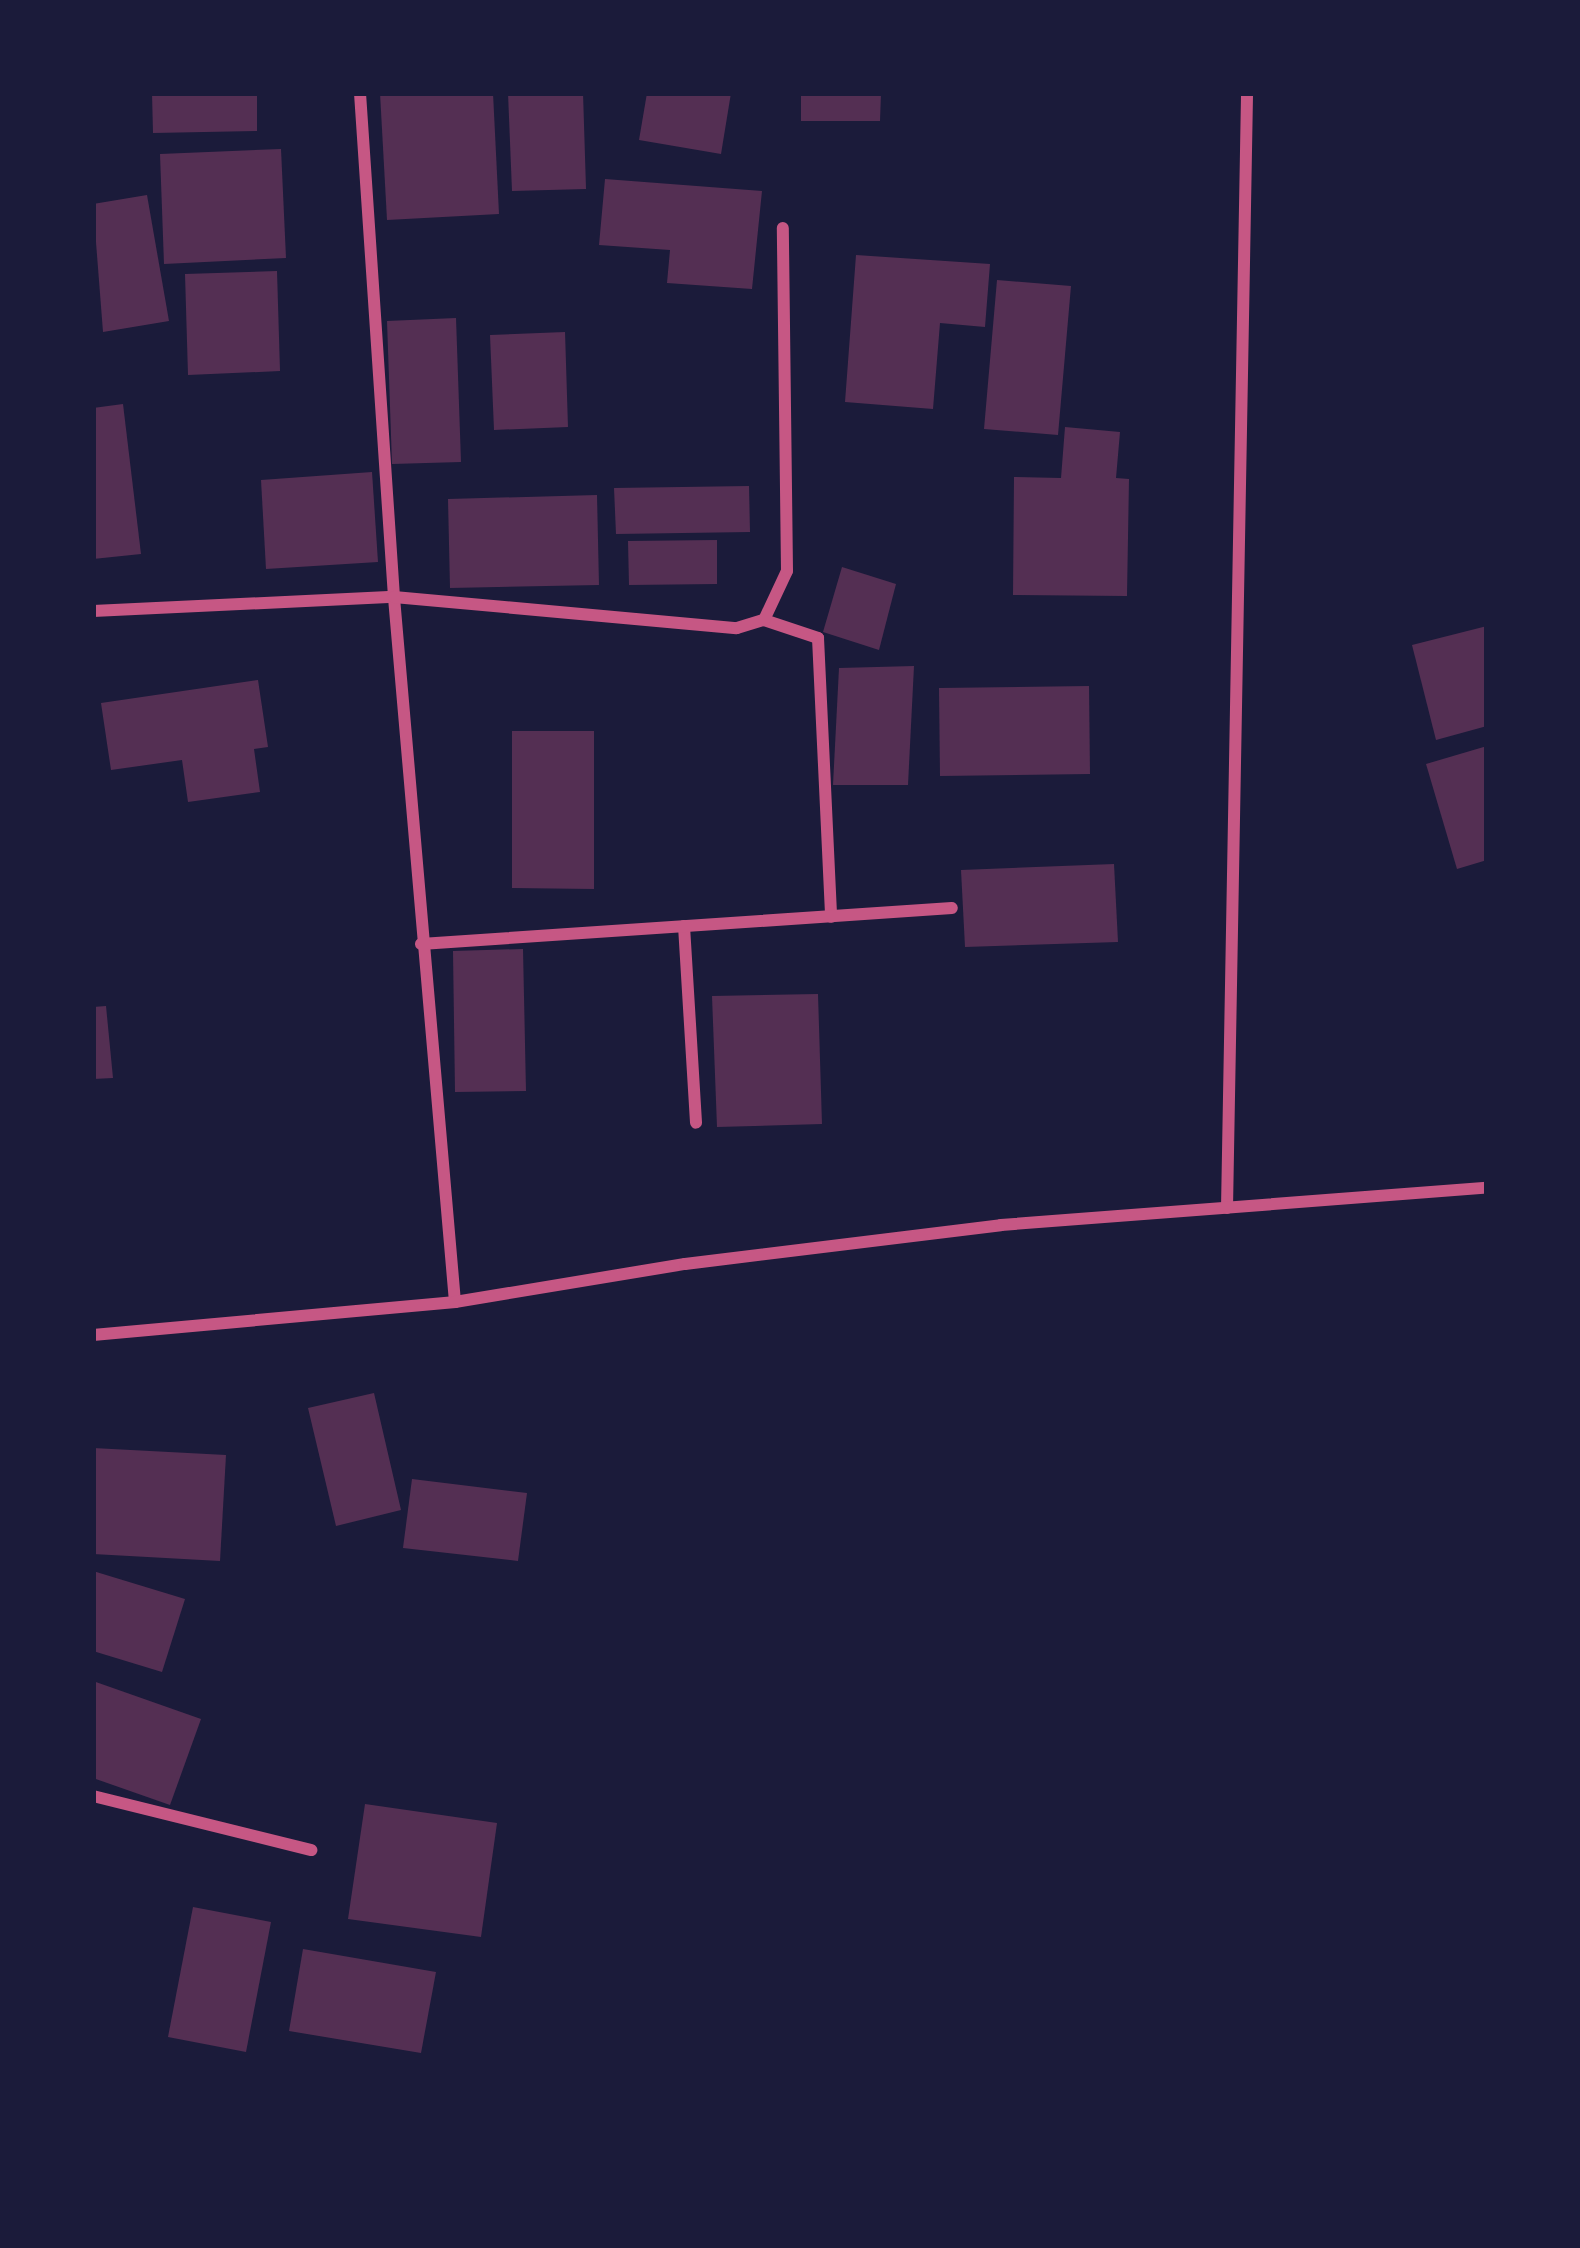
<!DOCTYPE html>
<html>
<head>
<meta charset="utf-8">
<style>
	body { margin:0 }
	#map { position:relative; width:1580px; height:2248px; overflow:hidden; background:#1b1b3a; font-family:"Source Serif 4",serif }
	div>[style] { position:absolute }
	.building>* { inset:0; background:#542f53 }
	.minor>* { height:12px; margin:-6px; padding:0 6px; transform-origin:6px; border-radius:6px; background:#c65784 }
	span { translate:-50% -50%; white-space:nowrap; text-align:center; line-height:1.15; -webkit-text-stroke:9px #1b1b3a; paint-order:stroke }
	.frame { position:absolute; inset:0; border:96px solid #1b1b3a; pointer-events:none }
</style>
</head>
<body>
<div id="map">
	<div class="building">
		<div style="clip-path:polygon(152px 93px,257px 93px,257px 131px,153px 133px)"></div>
		<div style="clip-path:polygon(380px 93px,493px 93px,499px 214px,387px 220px)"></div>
		<div style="clip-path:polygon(508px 93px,583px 93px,586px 189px,512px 191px)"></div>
		<div style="clip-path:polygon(647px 93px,731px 93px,721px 154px,639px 140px)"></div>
		<div style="clip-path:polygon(801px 93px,881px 93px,880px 121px,801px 121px)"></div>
		<div style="clip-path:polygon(281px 149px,286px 258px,164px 264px,160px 154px)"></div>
		<div style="clip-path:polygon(605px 179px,762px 191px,752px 289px,667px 283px,670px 250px,599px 245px)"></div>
		<div style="clip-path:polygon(147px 195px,169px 321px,103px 332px,93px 204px)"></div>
		<div style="clip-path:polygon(856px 255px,990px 264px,985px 327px,940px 323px,933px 409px,845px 402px)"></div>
		<div style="clip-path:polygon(277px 271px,280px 371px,188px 375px,185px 274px)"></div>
		<div style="clip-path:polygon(997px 280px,1071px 286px,1058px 435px,984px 429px)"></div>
		<div style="clip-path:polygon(456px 318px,461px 462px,392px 464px,387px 321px)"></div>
		<div style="clip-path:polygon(565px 332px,568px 427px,494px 430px,490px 335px)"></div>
		<div style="clip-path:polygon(123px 404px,141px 554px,93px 559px,93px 408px)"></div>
		<div style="clip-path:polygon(1065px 427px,1120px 432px,1116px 478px,1129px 479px,1127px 596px,1013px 595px,1014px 477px,1061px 478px)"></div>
		<div style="clip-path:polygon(372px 472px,378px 562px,266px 569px,261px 480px)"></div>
		<div style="clip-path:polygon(749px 486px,750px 532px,616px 534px,614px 488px)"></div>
		<div style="clip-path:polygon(597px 495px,599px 585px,450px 588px,448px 499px)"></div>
		<div style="clip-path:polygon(717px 540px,717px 584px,629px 585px,628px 541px)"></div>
		<div style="clip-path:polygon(842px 567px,896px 584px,879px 650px,823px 632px)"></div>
		<div style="clip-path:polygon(1487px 626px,1487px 726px,1436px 740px,1412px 645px)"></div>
		<div style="clip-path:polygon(914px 666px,908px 785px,833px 785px,839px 668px)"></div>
		<div style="clip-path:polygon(258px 680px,268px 747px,254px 749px,260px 792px,188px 802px,182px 760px,111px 770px,101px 703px)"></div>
		<div style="clip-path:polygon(1089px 686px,1090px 774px,940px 776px,939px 688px)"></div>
		<div style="clip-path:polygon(512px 731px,594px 731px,594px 889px,512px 888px)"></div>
		<div style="clip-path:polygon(1487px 746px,1487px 860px,1457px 869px,1426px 764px)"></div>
		<div style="clip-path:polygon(1114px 864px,1118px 942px,965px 947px,961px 870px)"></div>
		<div style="clip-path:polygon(523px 949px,526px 1091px,455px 1092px,453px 951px)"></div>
		<div style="clip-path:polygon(818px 994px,822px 1124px,717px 1127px,712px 996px)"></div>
		<div style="clip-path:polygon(106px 1006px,113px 1078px,93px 1079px,93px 1007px)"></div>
		<div style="clip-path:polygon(374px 1393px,401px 1510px,336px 1526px,308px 1408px)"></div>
		<div style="clip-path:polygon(93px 1448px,226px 1455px,220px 1561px,93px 1554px)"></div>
		<div style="clip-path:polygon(412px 1479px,527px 1493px,518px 1561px,403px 1548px)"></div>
		<div style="clip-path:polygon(93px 1571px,185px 1599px,162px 1672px,93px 1651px)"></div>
		<div style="clip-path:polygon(93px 1681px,201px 1719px,170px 1805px,93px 1778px)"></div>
		<div style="clip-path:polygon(365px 1804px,497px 1823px,481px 1937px,348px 1919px)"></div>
		<div style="clip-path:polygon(193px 1907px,271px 1922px,246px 2052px,168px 2037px)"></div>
		<div style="clip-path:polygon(303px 1949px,436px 1972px,421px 2053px,289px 2031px)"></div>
	</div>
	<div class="minor">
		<div style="left:93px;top:611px;width:301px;rotate:-2.7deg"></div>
		<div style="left:394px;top:597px;width:505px;rotate:-93.86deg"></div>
		<div style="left:764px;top:620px;width:57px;rotate:18.4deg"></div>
		<div style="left:818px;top:638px;width:279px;rotate:87.3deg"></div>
		<div style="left:684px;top:926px;width:197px;rotate:86.5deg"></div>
		<div style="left:421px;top:944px;width:532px;rotate:-3.88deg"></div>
		<div style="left:1227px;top:1208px;width:1115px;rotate:-88.97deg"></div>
		<div style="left:455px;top:1302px;width:708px;rotate:-94.95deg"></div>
		<div style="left:394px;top:597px;width:344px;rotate:5.2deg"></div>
		<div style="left:737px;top:628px;width:28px;rotate:-17deg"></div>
		<div style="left:764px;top:620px;width:54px;rotate:-64.9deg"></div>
		<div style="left:787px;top:571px;width:343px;rotate:-90.7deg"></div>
		<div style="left:93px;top:1335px;width:364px;rotate:-5.2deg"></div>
		<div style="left:455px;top:1302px;width:233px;rotate:-9.4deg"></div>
		<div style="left:685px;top:1264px;width:318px;rotate:-7deg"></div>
		<div style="left:1001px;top:1225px;width:487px;rotate:-4.4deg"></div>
		<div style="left:93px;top:1796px;width:225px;rotate:13.9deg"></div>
	</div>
	<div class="frame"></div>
</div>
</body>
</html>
